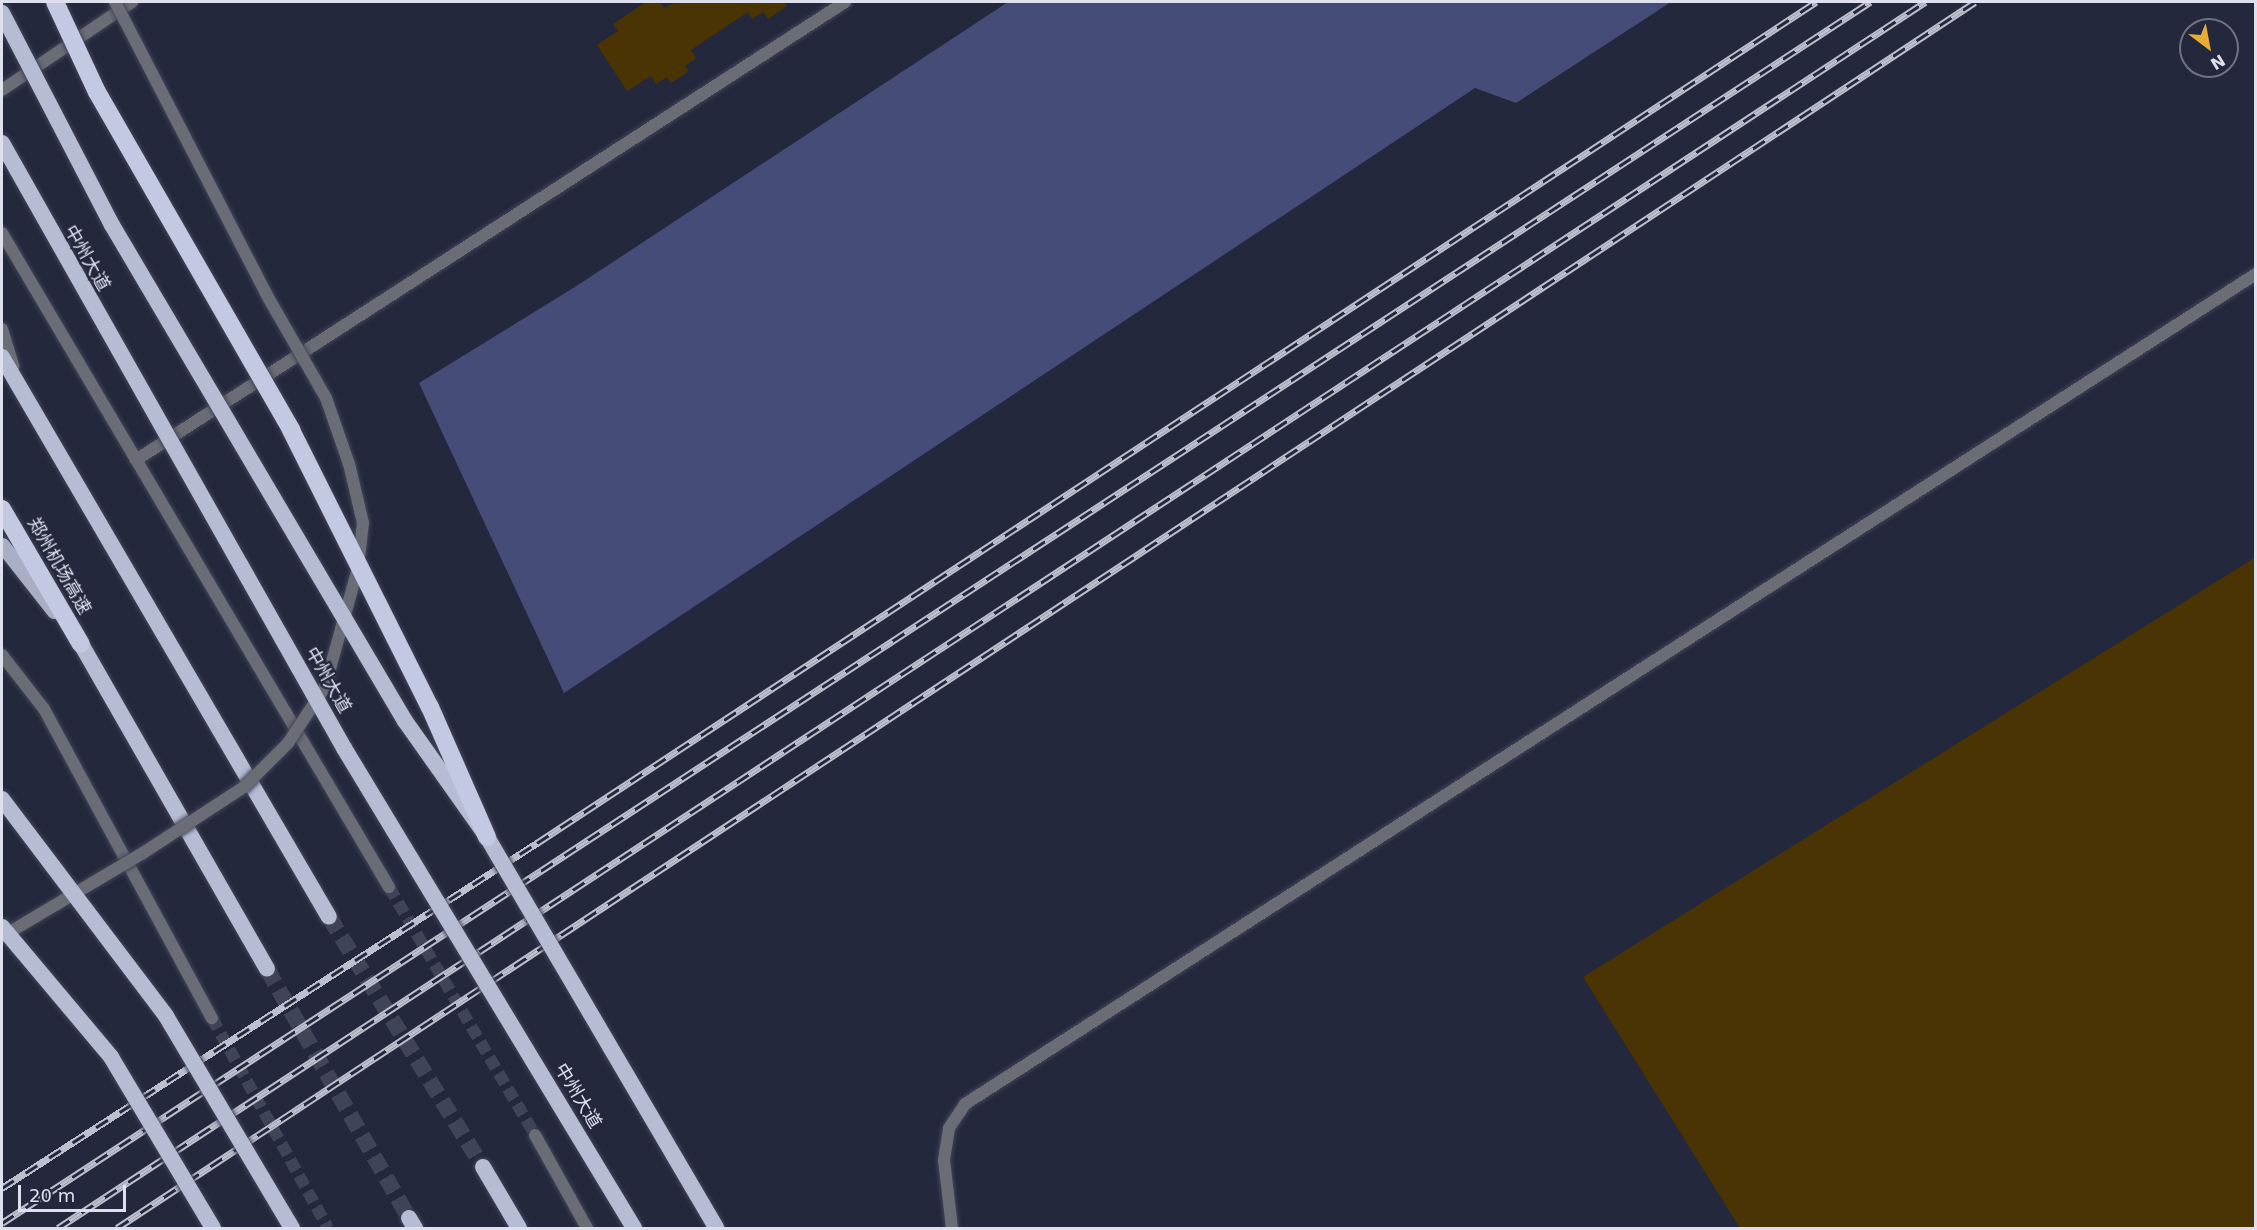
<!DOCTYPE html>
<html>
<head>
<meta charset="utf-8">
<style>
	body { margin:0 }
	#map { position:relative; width:2257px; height:1230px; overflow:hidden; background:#24283c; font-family:"DejaVu Sans","Noto Sans SC",sans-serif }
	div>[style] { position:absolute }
	.green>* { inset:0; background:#454c78 }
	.building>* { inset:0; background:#4b3403 }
	.tertiary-tunnel>* { height:12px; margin-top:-6px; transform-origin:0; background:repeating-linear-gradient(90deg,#404457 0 12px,transparent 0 18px) }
	.trunk-tunnel>* { height:16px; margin-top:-8px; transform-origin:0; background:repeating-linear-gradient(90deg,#404457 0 16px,transparent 0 24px) }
	.roads { filter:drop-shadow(0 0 2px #424558) drop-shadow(0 0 2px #424558) }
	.service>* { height:12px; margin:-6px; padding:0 6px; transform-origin:6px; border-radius:6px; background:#6a6c76 }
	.minor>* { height:12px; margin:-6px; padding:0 6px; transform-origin:6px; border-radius:6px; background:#6a6c76 }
	.tertiary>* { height:12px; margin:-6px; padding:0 6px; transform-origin:6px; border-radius:6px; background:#6a6c76 }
	.primary>* { height:15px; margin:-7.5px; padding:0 7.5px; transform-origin:7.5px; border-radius:7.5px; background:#aaaec4 }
	.trunk>* { height:16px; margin:-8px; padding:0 8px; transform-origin:8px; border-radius:8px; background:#b6bcd4 }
	.motorway>* { height:18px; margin:-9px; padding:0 9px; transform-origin:9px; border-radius:9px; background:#c3c9e3 }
	.rail>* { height:7px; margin-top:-3.5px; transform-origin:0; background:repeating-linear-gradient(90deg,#24283c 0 14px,#bdbfce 0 28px); box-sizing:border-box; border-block:2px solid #bdbfce }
	.bridges { filter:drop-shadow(0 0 2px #424558) drop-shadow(0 0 2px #424558) }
	.tertiary-bridge>* { height:12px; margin:-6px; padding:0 6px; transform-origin:6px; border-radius:6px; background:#6a6c76 }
	.trunk-bridge>* { height:16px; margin:-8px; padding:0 8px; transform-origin:8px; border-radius:8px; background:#b6bcd4 }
	.motorway-bridge>* { height:18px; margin:-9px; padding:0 9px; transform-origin:9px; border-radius:9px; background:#c3c9e3 }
	span { translate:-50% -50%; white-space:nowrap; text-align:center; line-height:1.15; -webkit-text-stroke:4.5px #24283c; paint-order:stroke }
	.street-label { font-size:18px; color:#dee0ee }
	.frame { position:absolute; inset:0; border:3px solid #dee0ee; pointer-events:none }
	.north { position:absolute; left:2179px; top:18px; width:60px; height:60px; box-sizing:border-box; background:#24283c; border:2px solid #6e7283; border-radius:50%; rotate:148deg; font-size:16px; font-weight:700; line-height:24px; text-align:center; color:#dee0ee }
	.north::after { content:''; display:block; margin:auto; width:21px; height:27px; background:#e7ac36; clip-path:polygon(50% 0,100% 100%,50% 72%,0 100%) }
	.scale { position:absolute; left:18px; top:1185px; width:108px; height:27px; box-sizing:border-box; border:3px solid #dee0ee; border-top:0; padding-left:8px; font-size:18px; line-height:21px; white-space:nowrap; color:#dee0ee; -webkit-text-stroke:4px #24283c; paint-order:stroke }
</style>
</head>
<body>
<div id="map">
	<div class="green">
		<div style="clip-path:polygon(1008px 2px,1671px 2px,1516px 103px,1475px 88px,564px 693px,419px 383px,578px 285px)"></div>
	</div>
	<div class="building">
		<div style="clip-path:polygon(646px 2px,660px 2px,664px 8px,675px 2px,784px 2px,787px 6px,768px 19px,763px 12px,752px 19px,748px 12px,691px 50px,696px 58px,685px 66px,689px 71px,671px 83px,667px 77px,656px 84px,651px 76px,627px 91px,597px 45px,618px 31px,613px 24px)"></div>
		<div style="clip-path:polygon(2256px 557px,2256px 1228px,1740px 1228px,1583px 977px)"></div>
	</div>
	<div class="tertiary-tunnel">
		<div style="left:389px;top:887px;width:288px;rotate:59.5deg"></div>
		<div style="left:212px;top:1018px;width:240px;rotate:61.1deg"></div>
	</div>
	<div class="trunk-tunnel">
		<div style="left:329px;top:917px;width:294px;rotate:58.4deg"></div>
		<div style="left:267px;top:969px;width:287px;rotate:60.3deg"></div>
	</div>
	<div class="roads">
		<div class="service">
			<div style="left:2px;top:90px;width:157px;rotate:-34.1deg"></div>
		</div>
		<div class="minor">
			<div style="left:136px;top:460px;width:844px;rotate:-32.86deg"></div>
			<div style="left:952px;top:1228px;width:68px;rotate:-96.7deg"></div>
			<div style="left:944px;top:1160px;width:32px;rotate:-81deg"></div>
			<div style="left:949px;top:1128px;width:29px;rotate:-56deg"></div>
			<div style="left:965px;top:1104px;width:1535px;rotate:-32.74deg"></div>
		</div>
		<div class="tertiary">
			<div style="left:2px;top:233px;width:760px;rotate:59.39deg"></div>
			<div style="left:2px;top:329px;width:39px;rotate:73deg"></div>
			<div style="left:2px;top:655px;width:68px;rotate:52.1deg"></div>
			<div style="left:44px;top:709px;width:352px;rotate:61.5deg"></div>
			<div style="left:535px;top:1135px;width:107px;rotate:60.8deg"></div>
		</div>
		<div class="primary">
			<div style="left:2px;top:545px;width:84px;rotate:51.8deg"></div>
		</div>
		<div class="trunk">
			<div style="left:2px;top:357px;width:648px;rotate:59.72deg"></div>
			<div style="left:81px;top:644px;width:374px;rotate:60.2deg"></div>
			<div style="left:483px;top:1167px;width:71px;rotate:59.5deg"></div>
			<div style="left:409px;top:1218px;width:12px;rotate:59deg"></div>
		</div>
		<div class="motorway">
			<div style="left:2px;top:509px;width:156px;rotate:59.7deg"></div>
		</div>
	</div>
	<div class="rail">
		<div style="left:2px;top:1188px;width:637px;rotate:-32.82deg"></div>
		<div style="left:537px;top:843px;width:1531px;rotate:-33.33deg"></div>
		<div style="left:2px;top:1223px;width:2232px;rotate:-33.17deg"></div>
		<div style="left:58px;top:1228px;width:2234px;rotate:-33.29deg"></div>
		<div style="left:117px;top:1228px;width:2226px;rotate:-33.42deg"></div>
	</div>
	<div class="bridges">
		<div class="tertiary-bridge">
			<div style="left:3px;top:936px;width:163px;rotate:-30.7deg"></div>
			<div style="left:143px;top:853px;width:121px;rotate:-33.2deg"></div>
			<div style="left:244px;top:787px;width:62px;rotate:-45deg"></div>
			<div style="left:288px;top:743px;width:67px;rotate:-56.5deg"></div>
			<div style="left:325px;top:687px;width:123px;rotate:-74.5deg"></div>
			<div style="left:358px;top:568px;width:45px;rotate:-83.7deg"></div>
			<div style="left:363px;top:523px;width:61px;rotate:-103.3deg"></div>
			<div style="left:349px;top:464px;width:70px;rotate:-109.2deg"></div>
			<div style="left:326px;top:398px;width:114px;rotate:-119.9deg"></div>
			<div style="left:269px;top:299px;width:335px;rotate:-117.4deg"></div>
		</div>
		<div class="trunk-bridge">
			<div style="left:2px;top:13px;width:239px;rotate:62.6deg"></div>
			<div style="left:112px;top:225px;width:576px;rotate:59.43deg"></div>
			<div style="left:405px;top:721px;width:142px;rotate:54.7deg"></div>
			<div style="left:487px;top:837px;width:453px;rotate:59.6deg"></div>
			<div style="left:2px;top:143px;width:695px;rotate:60.52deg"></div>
			<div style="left:344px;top:748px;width:561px;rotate:58.86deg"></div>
			<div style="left:2px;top:799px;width:272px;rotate:52.9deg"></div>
			<div style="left:166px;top:1016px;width:247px;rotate:59.3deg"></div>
			<div style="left:2px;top:927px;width:170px;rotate:50deg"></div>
			<div style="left:111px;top:1057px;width:199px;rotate:59.2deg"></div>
		</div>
		<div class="motorway-bridge">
			<div style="left:55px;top:2px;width:99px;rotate:65deg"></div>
			<div style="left:97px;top:92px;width:390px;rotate:60.1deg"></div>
			<div style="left:291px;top:430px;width:310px;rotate:63.4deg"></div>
			<div style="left:430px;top:707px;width:142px;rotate:66.3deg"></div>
		</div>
	</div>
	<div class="street-label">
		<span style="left:87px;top:258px;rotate:60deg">中州大道</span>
		<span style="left:59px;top:566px;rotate:60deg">郑州机场高速</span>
		<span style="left:328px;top:680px;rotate:60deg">中州大道</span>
		<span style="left:578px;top:1096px;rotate:59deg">中州大道</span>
	</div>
	<div class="frame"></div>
	<div class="north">N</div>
	<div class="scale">20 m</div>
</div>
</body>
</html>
